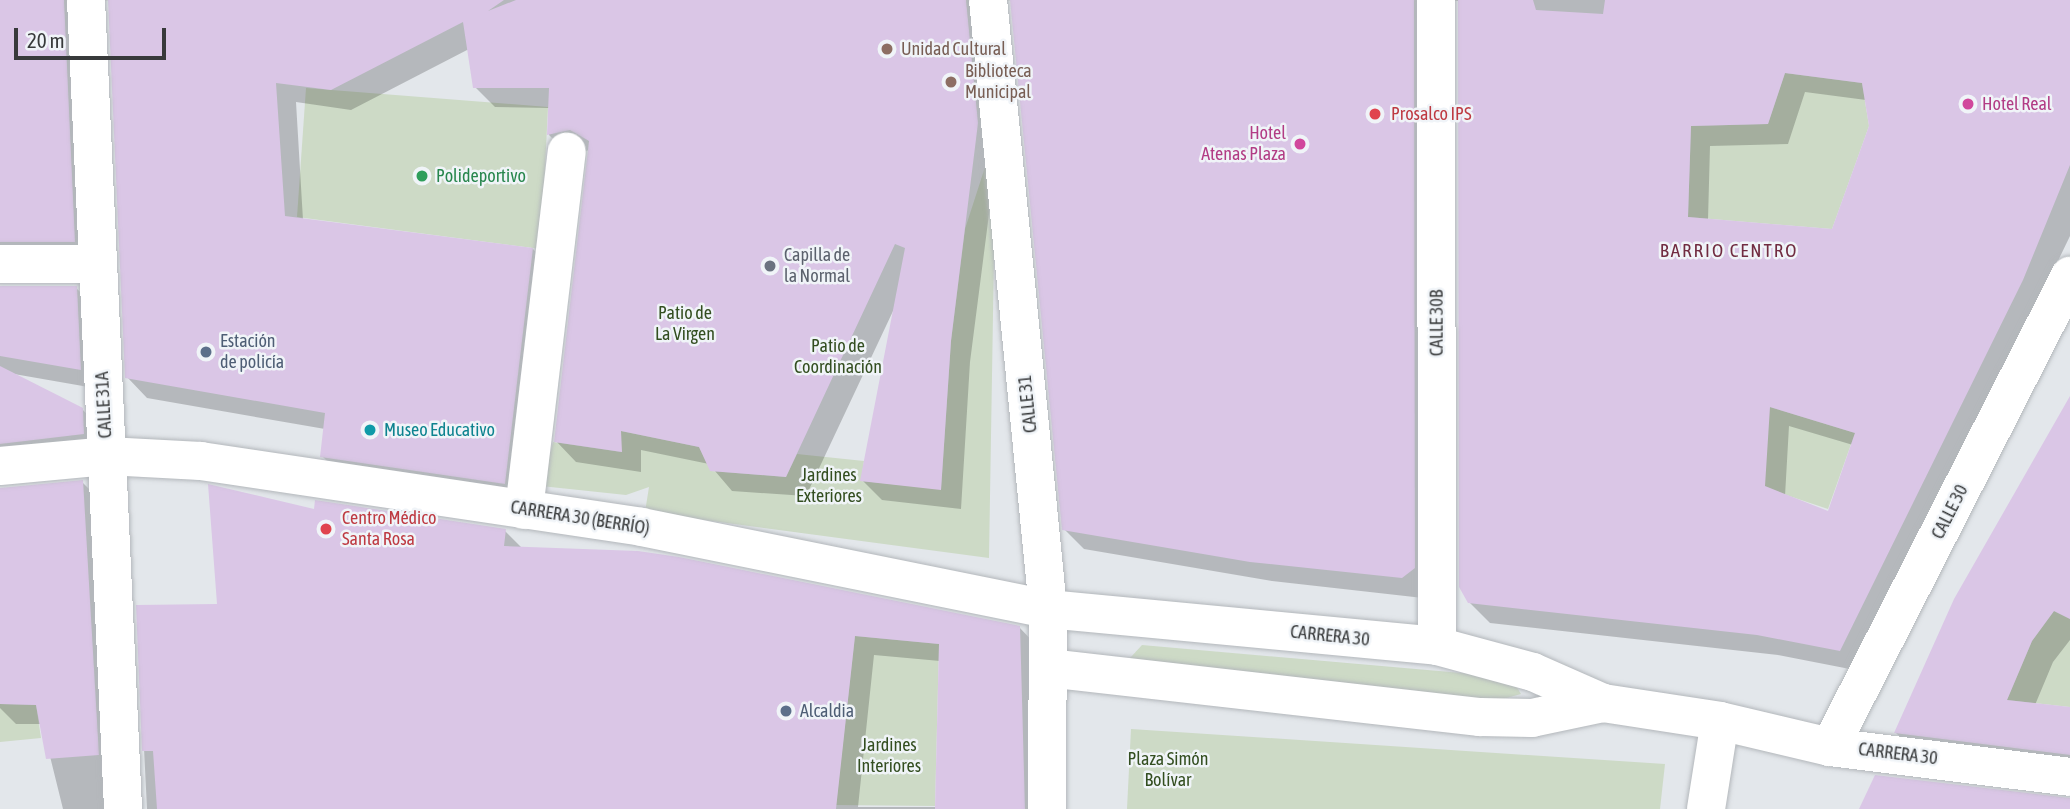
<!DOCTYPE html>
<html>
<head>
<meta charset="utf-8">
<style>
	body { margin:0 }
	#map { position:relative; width:2070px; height:809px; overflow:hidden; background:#e3e7eb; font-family:"Asap Condensed",sans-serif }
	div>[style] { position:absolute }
	.green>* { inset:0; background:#cddac6 }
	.shadow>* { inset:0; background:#0003 }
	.building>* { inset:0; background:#dac6e6 }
	.roads { filter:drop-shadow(0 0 2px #b3b7bb) drop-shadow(0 0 2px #b3b7bb) }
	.pedestrian>* { height:38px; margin:-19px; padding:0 19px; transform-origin:19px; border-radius:19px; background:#fff }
	.minor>* { height:38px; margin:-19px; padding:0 19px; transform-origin:19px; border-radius:19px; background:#fff }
	.secondary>* { height:38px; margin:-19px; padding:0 19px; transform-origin:19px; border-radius:19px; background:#fff }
	.dots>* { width:19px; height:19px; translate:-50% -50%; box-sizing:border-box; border:4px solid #f0f4f8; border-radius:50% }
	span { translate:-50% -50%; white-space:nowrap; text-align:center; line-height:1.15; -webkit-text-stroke:5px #f0f4f8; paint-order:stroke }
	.education-label { font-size:18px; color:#785e54 }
	.left { translate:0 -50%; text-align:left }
	.hotel-label { font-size:18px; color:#b23c85 }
	.right { translate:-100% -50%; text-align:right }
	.health-label { font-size:18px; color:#be3a42 }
	.leisure-label { font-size:18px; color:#27864d }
	.worship-label { font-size:18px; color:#5b616d }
	.park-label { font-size:18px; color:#334e20 }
	.street-label { font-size:18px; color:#383a3b }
	.service-label { font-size:18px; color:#4e5e75 }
	.culture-label { font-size:18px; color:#0d838f }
	.neighbourhood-label { font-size:19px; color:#712c41; letter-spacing:2px }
	.scale { position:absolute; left:14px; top:28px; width:152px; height:32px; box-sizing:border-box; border:4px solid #383a3b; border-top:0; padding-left:9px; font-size:21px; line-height:24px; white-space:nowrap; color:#383a3b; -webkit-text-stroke:5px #f0f4f8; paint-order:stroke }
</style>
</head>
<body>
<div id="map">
	<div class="green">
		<div style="clip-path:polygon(1785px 73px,1862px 83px,1869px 126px,1832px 229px,1688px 217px,1691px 126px,1768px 124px)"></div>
		<div style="clip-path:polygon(306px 88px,548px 107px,541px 249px,297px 217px)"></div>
		<div style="clip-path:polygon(996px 133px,989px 558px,645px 512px,649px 487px,626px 495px,541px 486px,553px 442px,621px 452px,621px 431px,699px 447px,711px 471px,786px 477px,797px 454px,864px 461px,861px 481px,941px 489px,951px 341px,965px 229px)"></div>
		<div style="clip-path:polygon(1763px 405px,1855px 433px,1828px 509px,1739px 479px)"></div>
		<div style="clip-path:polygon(2054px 611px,2070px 619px,2070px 707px,2007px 700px,2032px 641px)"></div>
		<div style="clip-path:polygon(855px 636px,939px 644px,935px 806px,836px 805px)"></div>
		<div style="clip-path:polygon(1142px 645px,1496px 676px,1513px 681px,1521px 694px,1492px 702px,1141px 670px,1130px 658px)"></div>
		<div style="clip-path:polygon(0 704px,36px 705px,41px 738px,0 742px)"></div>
		<div style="clip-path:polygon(1131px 729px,1665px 764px,1660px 809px,1127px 809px)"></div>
	</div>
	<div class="shadow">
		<div style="clip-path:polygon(evenodd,0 0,2070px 0,2070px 236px,1860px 671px,1778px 655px,1490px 623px,1469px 602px,1460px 1px,1445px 1px,1423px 598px,1272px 581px,1084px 549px,1064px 529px,1012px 0,995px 2px,998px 144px,970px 362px,961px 509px,882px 500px,862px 480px,894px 309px,806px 496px,732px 491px,709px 464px,641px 450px,641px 472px,576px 462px,556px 441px,590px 150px,569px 155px,549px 135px,550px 108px,495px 107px,475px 87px,469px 49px,351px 110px,296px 102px,303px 220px,533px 249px,553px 269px,525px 504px,342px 476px,322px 456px,325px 429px,147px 398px,127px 377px,110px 0,94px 2px,95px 262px,0 277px,0 0,1805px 92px,1866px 100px,1871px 126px,1833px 231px,1708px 220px,1710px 146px,1788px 144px,1805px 92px,0 0,1789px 426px,1853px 445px,1829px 513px,1785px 496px,1789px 426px)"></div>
		<div style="clip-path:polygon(0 288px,76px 288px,97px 308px,100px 389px,14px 374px,82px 409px,102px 430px,103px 454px,0 483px)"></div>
		<div style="clip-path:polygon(2070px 399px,2070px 640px,2053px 662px,2035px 705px,2070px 709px,2070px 773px,1917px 754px,1896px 733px)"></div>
		<div style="clip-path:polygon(82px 482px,102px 502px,119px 809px,63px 809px,42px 724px,16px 724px,0 708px,0 489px)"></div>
		<div style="clip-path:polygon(evenodd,316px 511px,505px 531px,523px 549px,1019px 627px,1039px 648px,1045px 809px,147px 809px,137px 607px,219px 605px,316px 511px,874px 655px,940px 661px,937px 807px,858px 807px,874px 655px)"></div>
	</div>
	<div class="building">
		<div style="clip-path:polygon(0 0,64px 0,75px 242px,0 242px)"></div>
		<div style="clip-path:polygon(108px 0,504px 0,488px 11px,516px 0,966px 0,978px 123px,951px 341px,941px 490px,860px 481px,905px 248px,895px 244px,786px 477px,710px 471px,699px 447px,621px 431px,622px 452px,554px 442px,589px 141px,570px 130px,547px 135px,549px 88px,473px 88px,463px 22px,331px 90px,276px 83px,285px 216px,533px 248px,505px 484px,320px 457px,325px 413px,125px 378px)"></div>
		<div style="clip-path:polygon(1010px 0,1414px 0,1415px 568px,1402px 578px,1250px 562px,1062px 530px)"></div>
		<div style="clip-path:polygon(evenodd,1458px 0,1533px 0,1536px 10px,1603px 14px,1605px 0,2070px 0,2070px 165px,2023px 280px,1840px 651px,1757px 635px,1468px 603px,1459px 587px,1458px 0,1785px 73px,1862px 83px,1869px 126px,1832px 229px,1688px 217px,1691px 126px,1768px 124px,1785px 73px,1458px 0,1770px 407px,1855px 433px,1828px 511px,1765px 486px,1770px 407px)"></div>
		<div style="clip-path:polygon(0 286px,77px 286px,81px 370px,0 356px)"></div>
		<div style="clip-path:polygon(0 366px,83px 408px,84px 434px,0 444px)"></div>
		<div style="clip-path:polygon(2070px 396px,2070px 619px,2054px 611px,2032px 641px,2007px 700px,2070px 707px,2070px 755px,1894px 733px,1954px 599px)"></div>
		<div style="clip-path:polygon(83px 480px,99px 755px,46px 759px,36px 705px,0 704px,0 488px)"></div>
		<div style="clip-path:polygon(208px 484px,314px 509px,315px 500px,506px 529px,504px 546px,638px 551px,679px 557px,1020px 626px,1025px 809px,935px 809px,939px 644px,855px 636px,836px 809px,157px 809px,153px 751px,142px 751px,136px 605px,217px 604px)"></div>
		<div style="clip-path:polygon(1875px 775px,2070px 798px,2070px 809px,1859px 809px)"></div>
	</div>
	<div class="roads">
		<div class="pedestrian">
			<div style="left:524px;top:510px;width:361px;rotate:-83.2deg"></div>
		</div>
		<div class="minor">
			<div style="left:86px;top:0;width:810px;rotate:87.38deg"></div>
			<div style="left:1436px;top:0;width:646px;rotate:89.91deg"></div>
			<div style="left:0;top:264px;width:98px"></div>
			<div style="left:0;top:466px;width:107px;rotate:-5.3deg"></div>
			<div style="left:107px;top:456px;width:94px;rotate:3deg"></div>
			<div style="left:201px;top:461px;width:445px;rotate:8.5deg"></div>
			<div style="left:641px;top:527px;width:415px;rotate:11.4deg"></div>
			<div style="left:1048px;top:609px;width:391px;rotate:5.4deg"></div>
			<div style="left:1437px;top:646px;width:99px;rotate:15.2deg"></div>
			<div style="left:1533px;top:672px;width:77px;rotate:23.9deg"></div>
			<div style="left:1603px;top:703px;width:118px;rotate:8.7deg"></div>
			<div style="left:1048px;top:668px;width:435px;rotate:6.5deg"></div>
			<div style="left:1480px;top:717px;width:52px;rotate:1.1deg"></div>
			<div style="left:1532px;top:718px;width:73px;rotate:-11.9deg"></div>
			<div style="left:1830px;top:747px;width:242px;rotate:7.1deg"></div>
		</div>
		<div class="secondary">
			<div style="left:988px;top:0;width:612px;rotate:84.37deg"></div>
			<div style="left:1048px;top:609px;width:200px;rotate:90.3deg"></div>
			<div style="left:1706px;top:809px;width:89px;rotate:-81deg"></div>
			<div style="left:1720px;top:721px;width:113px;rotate:13.3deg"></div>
			<div style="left:1830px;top:747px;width:529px;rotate:-63deg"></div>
		</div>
	</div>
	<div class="dots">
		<div style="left:887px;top:49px;background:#8d6e63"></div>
		<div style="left:951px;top:82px;background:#8d6e63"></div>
		<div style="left:1968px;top:104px;background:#d1479c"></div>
		<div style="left:1375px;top:114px;background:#e0444e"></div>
		<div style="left:1300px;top:144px;background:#d1479c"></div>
		<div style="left:422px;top:176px;background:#2e9e5b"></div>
		<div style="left:770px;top:266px;background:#6b7280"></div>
		<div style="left:206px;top:352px;background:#5c6f8a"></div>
		<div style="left:370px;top:430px;background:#0f9aa8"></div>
		<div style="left:326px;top:529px;background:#e0444e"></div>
		<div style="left:786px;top:711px;background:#5c6f8a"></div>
	</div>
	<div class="education-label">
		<span class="left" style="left:901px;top:49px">Unidad Cultural</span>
		<span class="left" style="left:965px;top:82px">Biblioteca<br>Municipal</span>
	</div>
	<div class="hotel-label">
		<span class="left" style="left:1982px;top:104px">Hotel Real</span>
		<span class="right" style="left:1286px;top:144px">Hotel<br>Atenas Plaza</span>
	</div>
	<div class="health-label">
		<span class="left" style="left:1391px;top:114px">Prosalco IPS</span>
		<span class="left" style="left:342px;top:529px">Centro Médico<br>Santa Rosa</span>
	</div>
	<div class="leisure-label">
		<span class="left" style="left:436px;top:176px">Polideportivo</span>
	</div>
	<div class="worship-label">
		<span class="left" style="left:784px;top:266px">Capilla de<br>la Normal</span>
	</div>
	<div class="park-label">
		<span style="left:685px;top:324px">Patio de<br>La Virgen</span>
		<span style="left:838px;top:357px">Patio de<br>Coordinación</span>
		<span style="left:829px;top:486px">Jardines<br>Exteriores</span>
		<span style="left:889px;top:756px">Jardines<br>Interiores</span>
		<span style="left:1168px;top:770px">Plaza Simón<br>Bolívar</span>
	</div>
	<div class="street-label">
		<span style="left:1437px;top:323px;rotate:-90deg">CALLE 30B</span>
		<span style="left:1028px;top:404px;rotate:-96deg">CALLE 31</span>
		<span style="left:104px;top:405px;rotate:-93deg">CALLE 31A</span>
		<span style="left:1950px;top:512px;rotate:-63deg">CALLE 30</span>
		<span style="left:580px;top:518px;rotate:9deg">CARRERA 30 (BERRÍO)</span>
		<span style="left:1330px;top:636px;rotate:6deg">CARRERA 30</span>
		<span style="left:1898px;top:754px;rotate:7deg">CARRERA 30</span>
	</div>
	<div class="service-label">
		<span class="left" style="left:220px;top:352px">Estación<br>de policía</span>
		<span class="left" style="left:800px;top:711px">Alcaldia</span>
	</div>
	<div class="culture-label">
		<span class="left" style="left:384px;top:430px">Museo Educativo</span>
	</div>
	<div class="neighbourhood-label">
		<span style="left:1729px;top:251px">BARRIO CENTRO</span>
	</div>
	<div class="scale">20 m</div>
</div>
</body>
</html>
